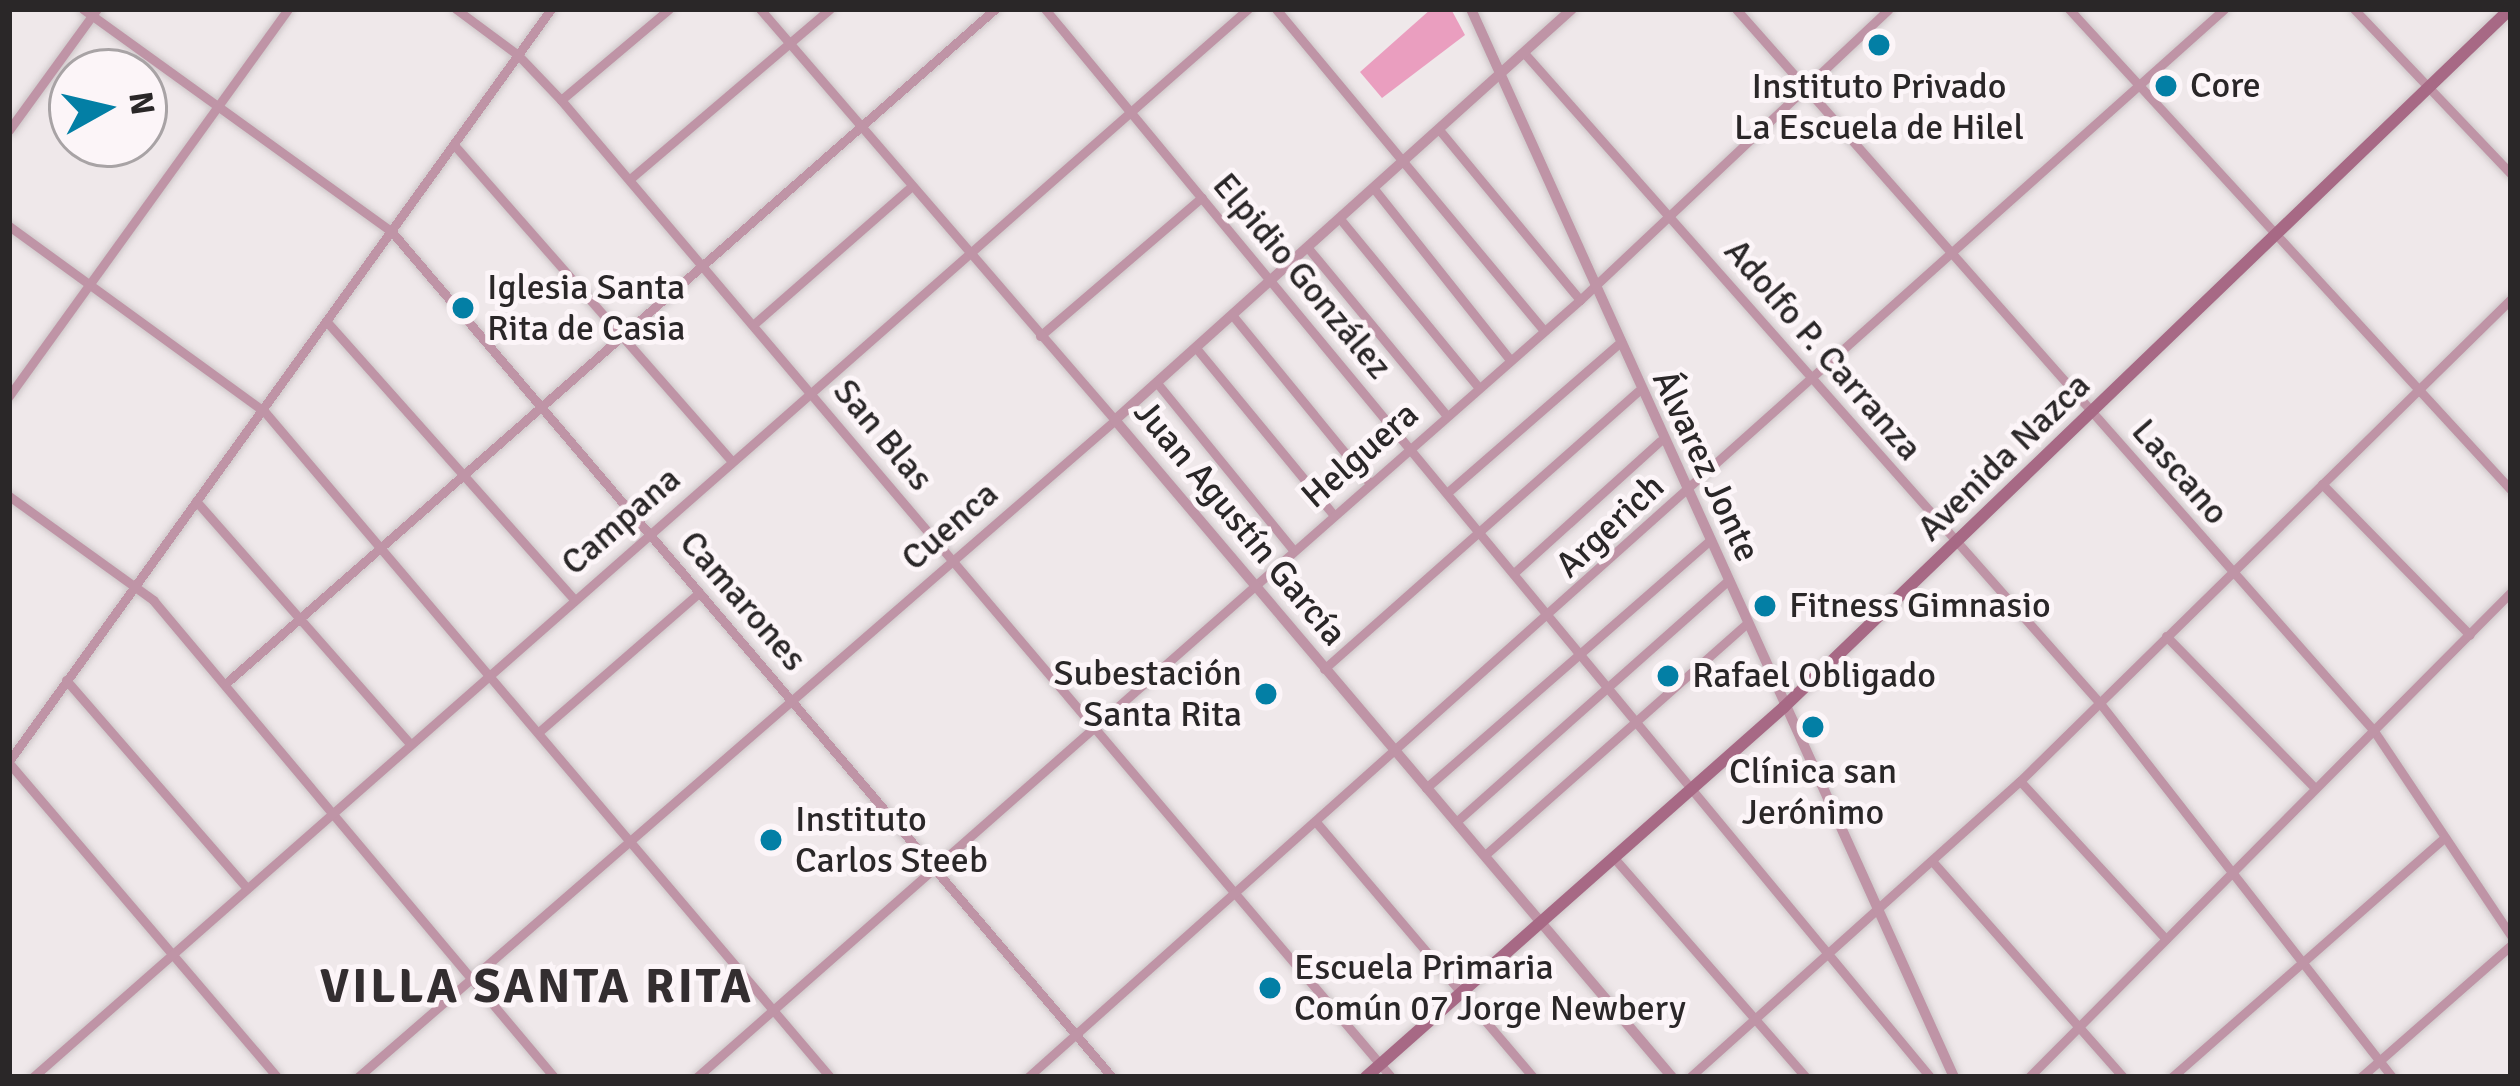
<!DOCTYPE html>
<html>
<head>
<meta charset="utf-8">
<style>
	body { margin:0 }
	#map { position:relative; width:2520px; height:1086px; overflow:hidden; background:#efe8ea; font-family:Signika,sans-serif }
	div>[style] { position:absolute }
	.green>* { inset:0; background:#ea9ebf }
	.roads { filter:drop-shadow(0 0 3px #ccc5c7) drop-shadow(0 0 3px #ccc5c7) }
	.minor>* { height:9px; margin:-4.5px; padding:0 4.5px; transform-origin:4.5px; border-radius:4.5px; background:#bf94a6 }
	.tertiary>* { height:10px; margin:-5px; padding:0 5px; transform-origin:5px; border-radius:5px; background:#bf94a6 }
	.secondary>* { height:12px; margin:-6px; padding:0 6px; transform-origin:6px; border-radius:6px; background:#a76985 }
	.dots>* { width:33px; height:33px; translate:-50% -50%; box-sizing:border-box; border:6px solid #fcf5f8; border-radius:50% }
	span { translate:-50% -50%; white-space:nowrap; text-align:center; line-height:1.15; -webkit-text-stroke:10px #fcf5f8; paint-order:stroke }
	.poi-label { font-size:36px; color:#2a2728 }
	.left { translate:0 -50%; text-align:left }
	.right { translate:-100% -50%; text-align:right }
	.street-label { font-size:36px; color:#2a2728 }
	.district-label { font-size:48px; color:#332e30; font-weight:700; letter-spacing:3px }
	.frame { position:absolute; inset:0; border:12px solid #2a2728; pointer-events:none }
	.north { position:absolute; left:48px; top:48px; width:120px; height:120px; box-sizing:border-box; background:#fcf5f8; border:3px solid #a8a3a5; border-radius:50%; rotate:82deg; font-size:33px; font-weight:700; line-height:48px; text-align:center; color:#2a2728 }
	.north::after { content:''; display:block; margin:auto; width:42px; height:54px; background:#037fa5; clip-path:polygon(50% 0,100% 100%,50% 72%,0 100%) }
</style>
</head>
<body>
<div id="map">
	<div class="green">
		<div style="clip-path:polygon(1431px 9px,1451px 9px,1465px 35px,1382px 98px,1360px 72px)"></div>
	</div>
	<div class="roads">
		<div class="minor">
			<div style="left:83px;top:9px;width:381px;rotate:35.8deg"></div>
			<div style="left:392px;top:232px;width:1110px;rotate:49.57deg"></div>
			<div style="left:456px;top:9px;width:77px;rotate:36.6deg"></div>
			<div style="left:518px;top:55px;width:62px;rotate:46.3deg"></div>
			<div style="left:561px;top:100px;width:1282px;rotate:49.65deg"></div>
			<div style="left:1045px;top:9px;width:1387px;rotate:50.35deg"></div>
			<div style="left:1276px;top:9px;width:419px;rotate:50.2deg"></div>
			<div style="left:1736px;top:9px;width:963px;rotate:48.53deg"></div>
			<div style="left:2374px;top:731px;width:247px;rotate:56.2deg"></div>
			<div style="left:2069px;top:9px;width:653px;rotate:47.42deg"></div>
			<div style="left:2354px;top:9px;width:228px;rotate:46.4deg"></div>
			<div style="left:1525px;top:54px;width:866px;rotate:48.47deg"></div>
			<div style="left:2099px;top:702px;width:476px;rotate:52deg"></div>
			<div style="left:561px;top:100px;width:141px;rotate:-40.1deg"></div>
			<div style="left:9px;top:130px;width:150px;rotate:-54deg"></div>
			<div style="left:1441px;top:132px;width:218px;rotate:50.4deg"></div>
			<div style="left:455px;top:146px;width:419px;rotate:48.7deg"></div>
			<div style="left:630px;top:179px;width:262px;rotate:-40.4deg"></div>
			<div style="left:1375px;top:190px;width:217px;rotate:51.5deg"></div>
			<div style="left:1341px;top:220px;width:217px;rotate:50.6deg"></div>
			<div style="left:9px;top:226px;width:315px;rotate:36deg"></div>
			<div style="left:264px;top:411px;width:874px;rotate:49.64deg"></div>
			<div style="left:1308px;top:248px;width:218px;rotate:50.4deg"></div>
			<div style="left:1233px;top:316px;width:215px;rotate:50.7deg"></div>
			<div style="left:327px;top:322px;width:370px;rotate:48.3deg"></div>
			<div style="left:753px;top:325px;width:211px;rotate:-41.2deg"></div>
			<div style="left:1040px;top:336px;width:213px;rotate:-40.6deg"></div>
			<div style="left:1196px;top:348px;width:215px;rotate:50.5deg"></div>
			<div style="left:1157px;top:383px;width:215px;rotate:50.8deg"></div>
			<div style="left:9px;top:396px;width:477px;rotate:-54.2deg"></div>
			<div style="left:2322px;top:484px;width:211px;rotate:45.6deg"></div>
			<div style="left:1448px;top:492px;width:225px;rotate:-41deg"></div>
			<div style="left:9px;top:496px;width:178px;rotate:35.8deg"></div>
			<div style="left:153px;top:600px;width:623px;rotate:49.95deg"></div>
			<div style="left:196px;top:501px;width:322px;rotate:48.6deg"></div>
			<div style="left:1515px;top:572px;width:195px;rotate:-42.1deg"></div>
			<div style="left:2166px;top:636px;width:213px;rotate:45.6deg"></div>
			<div style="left:1324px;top:669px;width:419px;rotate:-41.5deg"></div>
			<div style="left:66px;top:680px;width:276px;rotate:49deg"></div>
			<div style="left:225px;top:684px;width:1024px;rotate:-41.24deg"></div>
			<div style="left:540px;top:731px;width:211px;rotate:-41deg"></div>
			<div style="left:9px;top:761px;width:927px;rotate:-54.22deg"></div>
			<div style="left:9px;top:763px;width:413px;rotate:49.5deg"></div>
			<div style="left:2020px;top:781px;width:215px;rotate:47.3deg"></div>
			<div style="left:1426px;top:788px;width:374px;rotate:-41.1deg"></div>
			<div style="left:1316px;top:822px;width:335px;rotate:49.6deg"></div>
			<div style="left:1456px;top:822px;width:361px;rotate:-41.6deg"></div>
			<div style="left:1485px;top:855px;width:349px;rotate:-41.5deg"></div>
			<div style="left:1614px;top:858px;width:291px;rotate:48.8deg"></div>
			<div style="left:1932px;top:861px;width:288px;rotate:48.5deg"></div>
			<div style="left:33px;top:1077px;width:1618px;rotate:-41.32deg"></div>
			<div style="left:358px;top:1077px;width:1002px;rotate:-40.95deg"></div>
			<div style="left:1115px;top:420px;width:543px;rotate:-130.82deg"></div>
			<div style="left:697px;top:1077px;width:1176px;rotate:-41.35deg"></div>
			<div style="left:1580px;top:300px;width:424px;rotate:-43.3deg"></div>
			<div style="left:1028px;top:1077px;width:1603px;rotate:-41.76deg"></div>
			<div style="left:1690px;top:1077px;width:443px;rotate:-41.9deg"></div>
			<div style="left:2020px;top:781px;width:688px;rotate:-44.47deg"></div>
			<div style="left:2029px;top:1077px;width:684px;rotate:-45.18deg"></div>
			<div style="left:2172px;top:1077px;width:363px;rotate:-41.3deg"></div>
			<div style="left:2361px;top:1077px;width:200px;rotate:-41.3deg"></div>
		</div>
		<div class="tertiary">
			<div style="left:1471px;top:9px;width:1172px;rotate:65.67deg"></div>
			<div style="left:1572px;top:9px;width:615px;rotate:138.03deg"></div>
			<div style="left:1115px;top:420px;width:861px;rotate:49.71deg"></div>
		</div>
		<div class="secondary">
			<div style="left:1366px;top:1077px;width:558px;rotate:-41.51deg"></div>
			<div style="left:1784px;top:707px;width:1007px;rotate:-43.87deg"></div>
		</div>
	</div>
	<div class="dots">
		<div style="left:1879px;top:45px;background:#037fa5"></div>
		<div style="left:2166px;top:86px;background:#037fa5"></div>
		<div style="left:463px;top:308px;background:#037fa5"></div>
		<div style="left:1765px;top:606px;background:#037fa5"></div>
		<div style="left:1668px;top:676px;background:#037fa5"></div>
		<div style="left:1266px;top:694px;background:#037fa5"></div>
		<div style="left:1813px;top:727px;background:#037fa5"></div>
		<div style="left:771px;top:840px;background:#037fa5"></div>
		<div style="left:1270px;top:988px;background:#037fa5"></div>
	</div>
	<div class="poi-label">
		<span style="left:1879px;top:107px">Instituto Privado<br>La Escuela de Hilel</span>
		<span class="left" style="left:2190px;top:86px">Core</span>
		<span class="left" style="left:487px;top:308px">Iglesia Santa<br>Rita de Casia</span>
		<span class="left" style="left:1789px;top:606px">Fitness Gimnasio</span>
		<span class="right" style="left:1242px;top:694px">Subestación<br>Santa Rita</span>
		<span class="left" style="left:1692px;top:676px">Rafael Obligado</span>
		<span style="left:1813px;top:792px">Clínica san<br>Jerónimo</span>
		<span class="left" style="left:795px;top:840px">Instituto<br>Carlos Steeb</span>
		<span class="left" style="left:1294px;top:988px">Escuela Primaria<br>Común 07 Jorge Newbery</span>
	</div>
	<div class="street-label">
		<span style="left:1302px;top:276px;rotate:50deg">Elpidio González</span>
		<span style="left:1823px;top:350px;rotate:49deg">Adolfo P. Carranza</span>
		<span style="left:883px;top:435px;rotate:50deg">San Blas</span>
		<span style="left:1360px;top:455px;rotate:-41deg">Helguera</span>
		<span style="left:2004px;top:457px;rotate:-44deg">Avenida Nazca</span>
		<span style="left:1706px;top:466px;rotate:65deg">Álvarez Jonte</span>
		<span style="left:2180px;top:472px;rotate:49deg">Lascano</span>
		<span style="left:621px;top:521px;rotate:-41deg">Campana</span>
		<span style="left:1240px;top:523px;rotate:50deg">Juan Agustín García</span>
		<span style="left:950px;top:526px;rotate:-41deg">Cuenca</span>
		<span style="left:1610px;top:526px;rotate:-43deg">Argerich</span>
		<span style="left:743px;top:601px;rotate:49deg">Camarones</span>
	</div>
	<div class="district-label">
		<span style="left:537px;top:987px">VILLA SANTA RITA</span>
	</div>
	<div class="frame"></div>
	<div class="north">N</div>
</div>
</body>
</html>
